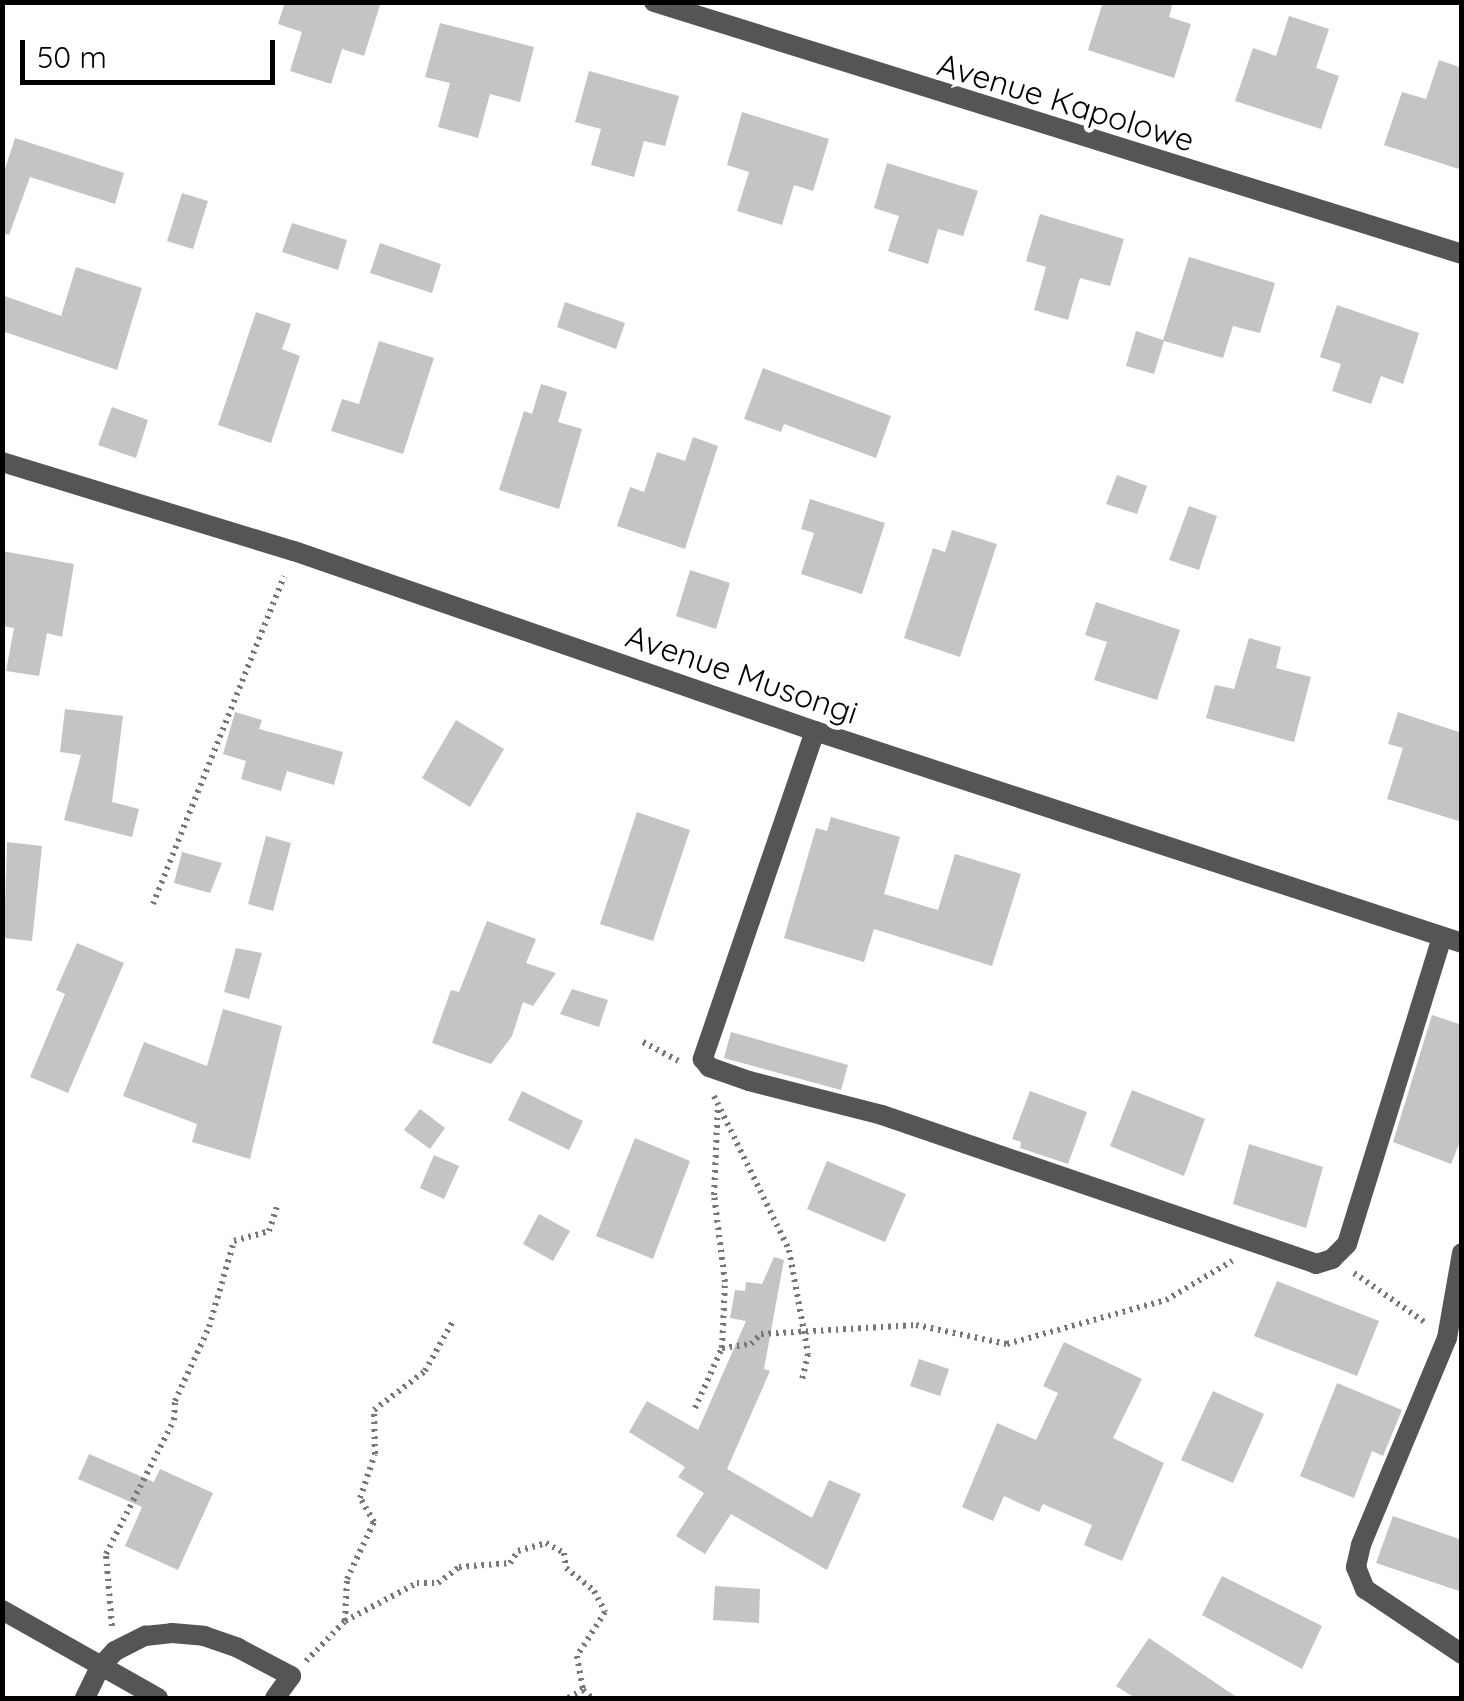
<!DOCTYPE html>
<html>
<head>
<meta charset="utf-8">
<style>
	body { margin:0 }
	#map { position:relative; width:1464px; height:1701px; overflow:hidden; background:#fff; font-family:Quicksand,sans-serif }
	div>[style] { position:absolute }
	.building>* { inset:0; background:#c4c4c4 }
	.path>* { height:6px; margin-top:-3px; transform-origin:0; background:repeating-linear-gradient(90deg,#777 0 2.5px,transparent 0 7.5px) }
	.minor>* { height:20px; margin:-10px; padding:0 10px; transform-origin:10px; border-radius:10px; background:#555 }
	span { translate:-50% -50%; white-space:nowrap; text-align:center; line-height:1.15; -webkit-text-stroke:9px #fff; paint-order:stroke }
	.street-label { font-size:32px; color:#000 }
	.frame { position:absolute; inset:0; border:5px solid #000; pointer-events:none }
	.scale { position:absolute; left:20px; top:40px; width:255px; height:45px; box-sizing:border-box; border:5px solid #000; border-top:0; padding-left:12px; font-size:30px; line-height:35px; white-space:nowrap; color:#000; -webkit-text-stroke:8px #fff; paint-order:stroke }
</style>
</head>
<body>
<div id="map">
	<div class="building">
		<div style="clip-path:polygon(285px 2px,381px 2px,364px 56px,342px 49px,331px 84px,290px 71px,302px 32px,278px 24px)"></div>
		<div style="clip-path:polygon(1103px 2px,1173px 2px,1169px 17px,1191px 24px,1174px 78px,1088px 50px)"></div>
		<div style="clip-path:polygon(1289px 16px,1329px 29px,1316px 68px,1339px 76px,1321px 129px,1235px 101px,1253px 48px,1276px 56px)"></div>
		<div style="clip-path:polygon(440px 23px,534px 47px,520px 102px,490px 94px,478px 138px,438px 127px,450px 83px,425px 77px)"></div>
		<div style="clip-path:polygon(1439px 60px,1462px 68px,1462px 170px,1384px 145px,1402px 92px,1426px 99px)"></div>
		<div style="clip-path:polygon(589px 71px,679px 96px,665px 146px,644px 141px,634px 177px,591px 165px,601px 129px,575px 122px)"></div>
		<div style="clip-path:polygon(742px 112px,829px 139px,813px 191px,794px 185px,782px 225px,737px 211px,749px 172px,727px 165px)"></div>
		<div style="clip-path:polygon(15px 138px,124px 173px,115px 204px,30px 177px,9px 235px,2px 233px,2px 178px)"></div>
		<div style="clip-path:polygon(887px 163px,978px 191px,963px 236px,938px 229px,928px 264px,888px 251px,899px 216px,874px 208px)"></div>
		<div style="clip-path:polygon(182px 193px,208px 201px,193px 249px,167px 241px)"></div>
		<div style="clip-path:polygon(1040px 214px,1124px 239px,1110px 286px,1080px 278px,1068px 320px,1034px 310px,1046px 267px,1026px 261px)"></div>
		<div style="clip-path:polygon(292px 223px,347px 240px,338px 270px,282px 252px)"></div>
		<div style="clip-path:polygon(380px 243px,441px 264px,432px 293px,370px 273px)"></div>
		<div style="clip-path:polygon(1189px 257px,1275px 283px,1260px 333px,1233px 326px,1223px 358px,1164px 341px,1154px 374px,1126px 366px,1136px 331px,1163px 340px)"></div>
		<div style="clip-path:polygon(76px 267px,142px 288px,117px 370px,2px 331px,2px 295px,61px 316px)"></div>
		<div style="clip-path:polygon(565px 302px,625px 323px,616px 349px,557px 327px)"></div>
		<div style="clip-path:polygon(1337px 305px,1419px 333px,1403px 384px,1381px 376px,1371px 404px,1332px 391px,1341px 364px,1320px 357px)"></div>
		<div style="clip-path:polygon(256px 312px,291px 324px,282px 349px,300px 356px,271px 443px,218px 425px)"></div>
		<div style="clip-path:polygon(379px 341px,434px 358px,403px 454px,331px 431px,342px 399px,359px 404px)"></div>
		<div style="clip-path:polygon(763px 368px,891px 416px,876px 458px,784px 424px,781px 432px,744px 419px)"></div>
		<div style="clip-path:polygon(541px 384px,567px 392px,558px 422px,582px 429px,559px 509px,499px 490px,524px 411px,532px 414px)"></div>
		<div style="clip-path:polygon(112px 407px,148px 420px,136px 458px,98px 445px)"></div>
		<div style="clip-path:polygon(693px 437px,718px 446px,685px 549px,617px 526px,630px 487px,644px 492px,657px 452px,685px 461px)"></div>
		<div style="clip-path:polygon(1117px 475px,1147px 486px,1137px 514px,1106px 504px)"></div>
		<div style="clip-path:polygon(810px 499px,885px 523px,862px 594px,801px 574px,814px 533px,801px 529px)"></div>
		<div style="clip-path:polygon(1189px 506px,1217px 516px,1199px 570px,1169px 560px)"></div>
		<div style="clip-path:polygon(952px 530px,997px 544px,960px 657px,904px 638px,933px 548px,945px 552px)"></div>
		<div style="clip-path:polygon(2px 551px,74px 564px,62px 637px,47px 633px,39px 676px,6px 671px,14px 628px,2px 626px)"></div>
		<div style="clip-path:polygon(690px 570px,730px 583px,716px 629px,676px 616px)"></div>
		<div style="clip-path:polygon(1096px 602px,1180px 630px,1157px 700px,1094px 680px,1107px 642px,1085px 635px)"></div>
		<div style="clip-path:polygon(1249px 638px,1281px 647px,1276px 668px,1311px 677px,1294px 742px,1206px 718px,1215px 685px,1234px 689px)"></div>
		<div style="clip-path:polygon(65px 709px,123px 716px,112px 802px,139px 809px,132px 837px,64px 820px,81px 755px,60px 752px)"></div>
		<div style="clip-path:polygon(235px 712px,262px 720px,259px 729px,343px 752px,334px 785px,287px 771px,281px 791px,241px 779px,246px 761px,223px 754px)"></div>
		<div style="clip-path:polygon(1398px 712px,1462px 733px,1462px 822px,1387px 799px,1403px 748px,1388px 744px)"></div>
		<div style="clip-path:polygon(456px 720px,504px 749px,470px 807px,422px 778px)"></div>
		<div style="clip-path:polygon(637px 812px,690px 830px,653px 941px,600px 924px)"></div>
		<div style="clip-path:polygon(831px 817px,900px 837px,884px 894px,938px 910px,955px 854px,1021px 874px,992px 966px,874px 929px,864px 962px,784px 938px,816px 828px,827px 831px)"></div>
		<div style="clip-path:polygon(266px 836px,291px 843px,273px 911px,248px 904px)"></div>
		<div style="clip-path:polygon(7px 842px,42px 846px,32px 941px,4px 938px)"></div>
		<div style="clip-path:polygon(182px 852px,222px 863px,210px 893px,174px 883px)"></div>
		<div style="clip-path:polygon(487px 921px,536px 939px,526px 963px,556px 973px,533px 1006px,523px 1002px,512px 1036px,491px 1064px,432px 1043px,451px 990px,459px 992px)"></div>
		<div style="clip-path:polygon(77px 943px,124px 963px,68px 1093px,30px 1077px,65px 994px,56px 990px)"></div>
		<div style="clip-path:polygon(236px 948px,262px 953px,249px 999px,224px 992px)"></div>
		<div style="clip-path:polygon(572px 989px,608px 1000px,599px 1027px,560px 1014px)"></div>
		<div style="clip-path:polygon(223px 1009px,282px 1026px,250px 1159px,192px 1142px,197px 1124px,123px 1096px,144px 1042px,207px 1066px)"></div>
		<div style="clip-path:polygon(1432px 1015px,1462px 1025px,1462px 1137px,1451px 1164px,1393px 1142px)"></div>
		<div style="clip-path:polygon(731px 1032px,848px 1065px,841px 1090px,724px 1058px)"></div>
		<div style="clip-path:polygon(1132px 1090px,1205px 1119px,1184px 1176px,1110px 1146px)"></div>
		<div style="clip-path:polygon(522px 1091px,583px 1121px,569px 1150px,508px 1120px)"></div>
		<div style="clip-path:polygon(1030px 1091px,1087px 1112px,1068px 1164px,1020px 1148px,1021px 1142px,1012px 1139px)"></div>
		<div style="clip-path:polygon(420px 1109px,445px 1128px,430px 1149px,404px 1130px)"></div>
		<div style="clip-path:polygon(635px 1138px,690px 1161px,653px 1259px,596px 1236px)"></div>
		<div style="clip-path:polygon(1249px 1144px,1323px 1167px,1306px 1228px,1233px 1204px)"></div>
		<div style="clip-path:polygon(434px 1155px,459px 1166px,444px 1199px,420px 1188px)"></div>
		<div style="clip-path:polygon(827px 1161px,906px 1194px,885px 1242px,807px 1209px)"></div>
		<div style="clip-path:polygon(539px 1214px,570px 1231px,553px 1261px,523px 1244px)"></div>
		<div style="clip-path:polygon(774px 1257px,784px 1260px,764px 1369px,770px 1371px,727px 1469px,812px 1518px,829px 1480px,861px 1494px,827px 1570px,731px 1514px,705px 1554px,676px 1536px,704px 1493px,678px 1477px,685px 1467px,629px 1432px,647px 1401px,698px 1430px,746px 1321px,730px 1318px,735px 1290px,745px 1291px,746px 1282px,762px 1284px)"></div>
		<div style="clip-path:polygon(1277px 1281px,1379px 1321px,1357px 1376px,1254px 1336px)"></div>
		<div style="clip-path:polygon(1064px 1342px,1142px 1379px,1113px 1438px,1164px 1463px,1122px 1561px,1084px 1545px,1092px 1525px,1043px 1504px,1039px 1512px,1004px 1496px,993px 1521px,962px 1507px,997px 1423px,1036px 1440px,1058px 1393px,1043px 1386px)"></div>
		<div style="clip-path:polygon(919px 1359px,949px 1369px,940px 1396px,910px 1386px)"></div>
		<div style="clip-path:polygon(1337px 1383px,1402px 1410px,1383px 1456px,1372px 1451px,1354px 1498px,1300px 1476px)"></div>
		<div style="clip-path:polygon(1213px 1391px,1264px 1414px,1233px 1483px,1181px 1460px)"></div>
		<div style="clip-path:polygon(89px 1454px,154px 1482px,160px 1469px,213px 1493px,178px 1570px,125px 1546px,142px 1507px,78px 1479px)"></div>
		<div style="clip-path:polygon(1393px 1516px,1462px 1540px,1462px 1592px,1376px 1563px)"></div>
		<div style="clip-path:polygon(1222px 1576px,1322px 1626px,1302px 1669px,1202px 1615px)"></div>
		<div style="clip-path:polygon(715px 1586px,760px 1589px,759px 1623px,713px 1620px)"></div>
		<div style="clip-path:polygon(1149px 1638px,1238px 1698px,1135px 1698px,1116px 1686px)"></div>
	</div>
	<div class="path">
		<div style="left:153px;top:904px;width:353px;rotate:-68.2deg"></div>
		<div style="left:643px;top:1042px;width:40px;rotate:28deg"></div>
		<div style="left:714px;top:1096px;width:171px;rotate:64deg"></div>
		<div style="left:789px;top:1250px;width:106px;rotate:79.6deg"></div>
		<div style="left:808px;top:1354px;width:27px;rotate:103deg"></div>
		<div style="left:1354px;top:1273px;width:88px;rotate:34.8deg"></div>
		<div style="left:722px;top:1348px;width:29px;rotate:-8deg"></div>
		<div style="left:751px;top:1344px;width:14px;rotate:-45deg"></div>
		<div style="left:761px;top:1334px;width:155px;rotate:-3.3deg"></div>
		<div style="left:916px;top:1325px;width:93px;rotate:11.8deg"></div>
		<div style="left:1007px;top:1344px;width:165px;rotate:-15.5deg"></div>
		<div style="left:1166px;top:1300px;width:77px;rotate:-30.6deg"></div>
		<div style="left:695px;top:1408px;width:66px;rotate:-65.8deg"></div>
		<div style="left:722px;top:1348px;width:66px;rotate:-87.4deg"></div>
		<div style="left:725px;top:1282px;width:88px;rotate:-97.2deg"></div>
		<div style="left:714px;top:1195px;width:90px;rotate:-87.5deg"></div>
		<div style="left:345px;top:1621px;width:42px;rotate:-87.3deg"></div>
		<div style="left:347px;top:1579px;width:63px;rotate:-64.7deg"></div>
		<div style="left:374px;top:1522px;width:28px;rotate:-120deg"></div>
		<div style="left:360px;top:1498px;width:46px;rotate:-71.2deg"></div>
		<div style="left:375px;top:1454px;width:44px;rotate:-91.3deg"></div>
		<div style="left:374px;top:1410px;width:64px;rotate:-37.4deg"></div>
		<div style="left:425px;top:1371px;width:57px;rotate:-60.8deg"></div>
		<div style="left:112px;top:1626px;width:72px;rotate:-94.8deg"></div>
		<div style="left:106px;top:1554px;width:150px;rotate:-63.1deg"></div>
		<div style="left:174px;top:1420px;width:19px;rotate:-87deg"></div>
		<div style="left:175px;top:1401px;width:81px;rotate:-65.3deg"></div>
		<div style="left:209px;top:1327px;width:90px;rotate:-73.8deg"></div>
		<div style="left:234px;top:1241px;width:36px;rotate:-16deg"></div>
		<div style="left:269px;top:1231px;width:25px;rotate:-72deg"></div>
		<div style="left:306px;top:1661px;width:56px;rotate:-45.7deg"></div>
		<div style="left:345px;top:1621px;width:81px;rotate:-27.8deg"></div>
		<div style="left:417px;top:1583px;width:21px"></div>
		<div style="left:438px;top:1583px;width:26px;rotate:-37deg"></div>
		<div style="left:459px;top:1567px;width:51px;rotate:-4.5deg"></div>
		<div style="left:510px;top:1563px;width:14px;rotate:-56deg"></div>
		<div style="left:518px;top:1551px;width:29px;rotate:-16deg"></div>
		<div style="left:546px;top:1543px;width:21px;rotate:29deg"></div>
		<div style="left:564px;top:1553px;width:15px;rotate:82deg"></div>
		<div style="left:566px;top:1568px;width:36px;rotate:39deg"></div>
		<div style="left:594px;top:1591px;width:24px;rotate:62deg"></div>
		<div style="left:605px;top:1612px;width:52px;rotate:122.5deg"></div>
		<div style="left:577px;top:1656px;width:35px;rotate:80deg"></div>
		<div style="left:583px;top:1690px;width:12px;rotate:42deg"></div>
		<div style="left:568px;top:1698px;width:17px;rotate:-28deg"></div>
	</div>
	<div class="minor">
		<div style="left:654px;top:2px;width:846px;rotate:17.32deg"></div>
		<div style="left:2px;top:462px;width:305px;rotate:17deg"></div>
		<div style="left:294px;top:551px;width:551px;rotate:19.06deg"></div>
		<div style="left:815px;top:731px;width:681px;rotate:18.14deg"></div>
		<div style="left:815px;top:731px;width:347px;rotate:108.9deg"></div>
		<div style="left:703px;top:1059px;width:10px;rotate:53deg"></div>
		<div style="left:709px;top:1067px;width:42px;rotate:19.3deg"></div>
		<div style="left:749px;top:1081px;width:137px;rotate:14.3deg"></div>
		<div style="left:882px;top:1115px;width:459px;rotate:18.9deg"></div>
		<div style="left:1316px;top:1264px;width:17px;rotate:-17deg"></div>
		<div style="left:1332px;top:1259px;width:21px;rotate:-45deg"></div>
		<div style="left:1347px;top:1244px;width:321px;rotate:-72.8deg"></div>
		<div style="left:1462px;top:1253px;width:86px;rotate:100deg"></div>
		<div style="left:1447px;top:1338px;width:224px;rotate:112.6deg"></div>
		<div style="left:1361px;top:1545px;width:23px;rotate:103deg"></div>
		<div style="left:1356px;top:1567px;width:24px;rotate:68deg"></div>
		<div style="left:1365px;top:1589px;width:117px;rotate:33.8deg"></div>
		<div style="left:2px;top:1610px;width:179px;rotate:29.4deg"></div>
		<div style="left:85px;top:1698px;width:34px;rotate:-64deg"></div>
		<div style="left:100px;top:1667px;width:22px;rotate:-47deg"></div>
		<div style="left:115px;top:1651px;width:34px;rotate:-27deg"></div>
		<div style="left:145px;top:1636px;width:27px;rotate:-6deg"></div>
		<div style="left:172px;top:1633px;width:32px;rotate:5deg"></div>
		<div style="left:204px;top:1636px;width:36px;rotate:19deg"></div>
		<div style="left:238px;top:1648px;width:60px;rotate:27.8deg"></div>
		<div style="left:291px;top:1676px;width:27px;rotate:126deg"></div>
	</div>
	<div class="street-label">
		<span style="left:1066px;top:102px;rotate:17deg">Avenue Kapolowe</span>
		<span style="left:742px;top:674px;rotate:19deg">Avenue Musongi</span>
	</div>
	<div class="frame"></div>
	<div class="scale">50 m</div>
</div>
</body>
</html>
